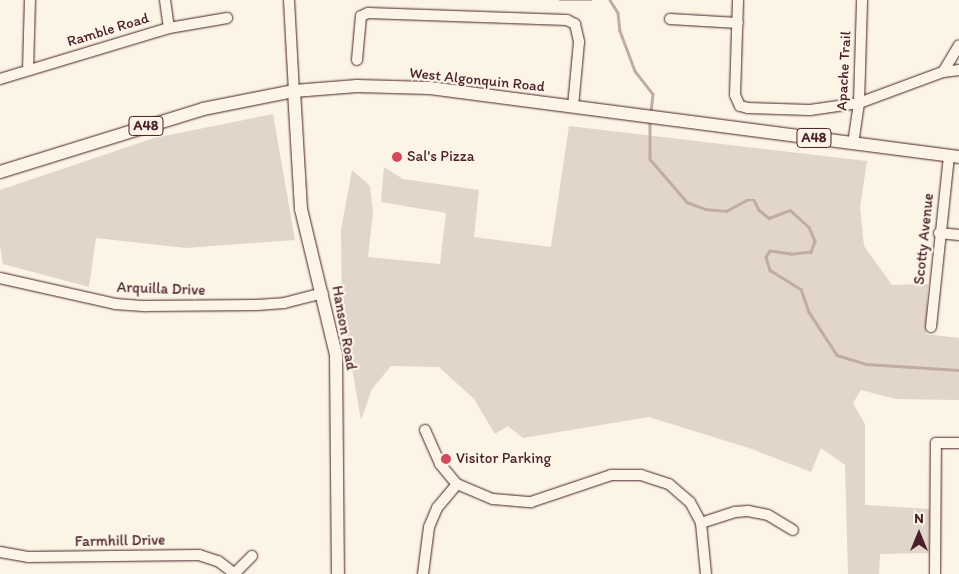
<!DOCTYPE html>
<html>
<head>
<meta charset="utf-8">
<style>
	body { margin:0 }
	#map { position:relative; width:959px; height:574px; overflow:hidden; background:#fcf5e5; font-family:Itim,sans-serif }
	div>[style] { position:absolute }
	.green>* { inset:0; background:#e2d5ca }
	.stream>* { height:2.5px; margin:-1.25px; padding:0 1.25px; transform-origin:1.25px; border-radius:1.25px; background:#c0aca5 }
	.roads { filter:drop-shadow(0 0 1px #4a1f2b) drop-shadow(0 0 1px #4a1f2b) }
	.minor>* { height:10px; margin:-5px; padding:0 5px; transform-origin:5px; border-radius:5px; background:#fcf5e5 }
	.major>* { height:12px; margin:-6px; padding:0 6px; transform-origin:6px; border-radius:6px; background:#fcf5e5 }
	.dots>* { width:14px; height:14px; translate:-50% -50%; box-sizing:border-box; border:2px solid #fcf5e5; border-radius:50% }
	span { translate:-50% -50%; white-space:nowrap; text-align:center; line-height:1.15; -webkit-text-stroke:4.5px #fcf5e5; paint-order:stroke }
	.shield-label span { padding:1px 4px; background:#fcf5e5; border:1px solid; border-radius:4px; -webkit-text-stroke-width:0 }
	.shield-label { font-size:14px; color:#4a1f2b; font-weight:700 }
	.street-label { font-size:15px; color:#4a1f2b }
	.poi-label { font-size:15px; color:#4a1f2b }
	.left { translate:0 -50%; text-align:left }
	.north { position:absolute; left:894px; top:509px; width:50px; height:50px; -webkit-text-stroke:4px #fcf5e5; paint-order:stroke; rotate:0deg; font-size:14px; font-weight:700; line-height:20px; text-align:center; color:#4a1f2b }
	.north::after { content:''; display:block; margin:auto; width:18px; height:22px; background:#4a1f2b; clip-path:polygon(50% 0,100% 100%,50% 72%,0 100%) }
</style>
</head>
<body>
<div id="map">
	<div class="green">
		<div style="clip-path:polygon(273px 114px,295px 240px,186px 248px,96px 238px,89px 287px,3px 264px,0 246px,0 190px,154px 138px)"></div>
		<div style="clip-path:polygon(569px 126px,867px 161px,860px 207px,864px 246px,892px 285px,928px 284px,926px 334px,959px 338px,959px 400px,896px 399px,861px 390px,853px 403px,865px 424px,865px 505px,930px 509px,929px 553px,880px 554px,879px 574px,848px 574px,845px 465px,821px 448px,811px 472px,752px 449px,649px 417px,523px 438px,508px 426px,495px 434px,474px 399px,439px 367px,391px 366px,372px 389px,361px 420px,342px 311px,341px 230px,352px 170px,370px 186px,373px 213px,368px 257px,440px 264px,446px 213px,381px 202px,384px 167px,403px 179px,479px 190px,474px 237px,551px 247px)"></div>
	</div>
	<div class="stream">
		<div style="left:560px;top:0;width:31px"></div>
		<div style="left:610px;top:0;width:15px;rotate:58deg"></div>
		<div style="left:618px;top:13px;width:18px;rotate:84deg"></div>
		<div style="left:620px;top:31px;width:43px;rotate:69.4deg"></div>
		<div style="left:635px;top:71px;width:29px;rotate:52deg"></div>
		<div style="left:653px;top:94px;width:20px;rotate:96deg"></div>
		<div style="left:650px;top:122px;width:37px;rotate:90deg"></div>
		<div style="left:650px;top:159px;width:57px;rotate:49.3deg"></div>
		<div style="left:687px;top:202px;width:19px;rotate:21deg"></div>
		<div style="left:705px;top:209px;width:21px;rotate:5deg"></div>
		<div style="left:726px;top:211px;width:24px;rotate:-28deg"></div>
		<div style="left:747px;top:200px;width:7px"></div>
		<div style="left:754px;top:200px;width:11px;rotate:63deg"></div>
		<div style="left:759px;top:210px;width:13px;rotate:39deg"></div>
		<div style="left:769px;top:218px;width:22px;rotate:-21deg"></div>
		<div style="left:790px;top:210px;width:25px;rotate:42deg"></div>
		<div style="left:809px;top:227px;width:15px;rotate:67deg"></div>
		<div style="left:815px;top:241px;width:12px;rotate:110deg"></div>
		<div style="left:811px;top:252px;width:20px;rotate:174deg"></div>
		<div style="left:791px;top:254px;width:21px;rotate:-172deg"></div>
		<div style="left:770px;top:251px;width:7px;rotate:124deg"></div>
		<div style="left:766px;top:257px;width:14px;rotate:73deg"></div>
		<div style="left:770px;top:270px;width:36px;rotate:32deg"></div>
		<div style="left:801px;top:289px;width:24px;rotate:71deg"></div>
		<div style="left:809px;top:312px;width:51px;rotate:56.9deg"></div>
		<div style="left:837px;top:355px;width:30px;rotate:17deg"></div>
		<div style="left:866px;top:364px;width:93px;rotate:3.7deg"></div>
	</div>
	<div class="roads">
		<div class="minor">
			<div style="left:165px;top:0;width:28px;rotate:82deg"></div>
			<div style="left:289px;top:0;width:91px;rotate:86.9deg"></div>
			<div style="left:738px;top:0;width:95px;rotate:91.8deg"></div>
			<div style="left:735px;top:95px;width:12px;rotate:66deg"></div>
			<div style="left:740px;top:106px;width:8px;rotate:14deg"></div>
			<div style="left:748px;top:108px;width:62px;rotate:1.8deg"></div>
			<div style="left:810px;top:110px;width:49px;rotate:-8.1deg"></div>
			<div style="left:859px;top:103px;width:90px;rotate:-20.3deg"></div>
			<div style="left:943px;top:72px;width:31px;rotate:-59deg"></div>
			<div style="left:670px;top:19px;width:68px;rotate:3.4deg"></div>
			<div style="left:357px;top:60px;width:44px;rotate:-84.8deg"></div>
			<div style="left:361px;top:16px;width:8px;rotate:-23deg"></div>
			<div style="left:368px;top:13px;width:199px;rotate:2deg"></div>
			<div style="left:567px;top:20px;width:9px;rotate:27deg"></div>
			<div style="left:575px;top:24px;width:18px;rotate:77deg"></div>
			<div style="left:579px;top:42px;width:65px;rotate:95.3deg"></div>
			<div style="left:28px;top:70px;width:70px;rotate:-88.4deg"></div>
			<div style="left:943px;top:72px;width:16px;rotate:-7deg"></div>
			<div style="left:0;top:79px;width:177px;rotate:-16.8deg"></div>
			<div style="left:169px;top:28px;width:59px;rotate:-9.8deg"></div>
			<div style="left:853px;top:144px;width:41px;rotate:-81.7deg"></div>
			<div style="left:859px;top:103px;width:103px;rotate:-88.3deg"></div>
			<div style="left:939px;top:233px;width:20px;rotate:6deg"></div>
			<div style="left:0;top:278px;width:118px;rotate:12.7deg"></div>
			<div style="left:115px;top:304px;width:31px;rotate:4deg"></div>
			<div style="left:146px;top:306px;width:111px;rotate:-0.5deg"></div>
			<div style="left:257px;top:305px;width:27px;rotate:-4deg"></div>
			<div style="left:284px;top:303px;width:40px;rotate:-14.4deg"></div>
			<div style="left:931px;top:327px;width:172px;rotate:-84deg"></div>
			<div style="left:425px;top:430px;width:37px;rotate:66deg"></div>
			<div style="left:440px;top:464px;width:26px;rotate:50deg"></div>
			<div style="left:457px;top:484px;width:39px;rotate:23deg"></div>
			<div style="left:493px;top:499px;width:38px;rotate:5deg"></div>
			<div style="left:531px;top:502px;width:84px;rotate:-18.6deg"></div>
			<div style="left:611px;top:475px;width:30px"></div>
			<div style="left:641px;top:475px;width:29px;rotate:18deg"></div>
			<div style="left:669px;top:484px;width:28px;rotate:41deg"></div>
			<div style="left:690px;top:502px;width:24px;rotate:62deg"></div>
			<div style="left:701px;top:523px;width:51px;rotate:84.4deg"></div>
			<div style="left:701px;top:523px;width:36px;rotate:-18deg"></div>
			<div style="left:735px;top:512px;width:13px;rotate:-4deg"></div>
			<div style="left:748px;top:511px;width:20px;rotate:11deg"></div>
			<div style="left:768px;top:515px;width:29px;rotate:31deg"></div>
			<div style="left:0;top:552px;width:28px;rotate:10deg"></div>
			<div style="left:28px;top:557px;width:171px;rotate:-0.7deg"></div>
			<div style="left:199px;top:555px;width:20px;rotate:18deg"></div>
			<div style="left:218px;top:561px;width:21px;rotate:37deg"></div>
			<div style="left:235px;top:573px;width:24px;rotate:-45deg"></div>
			<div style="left:423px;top:574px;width:47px;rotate:-82.7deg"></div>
			<div style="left:429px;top:527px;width:21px;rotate:-67deg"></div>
			<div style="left:437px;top:508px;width:31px;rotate:-50deg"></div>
			<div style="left:935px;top:574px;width:131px;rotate:-89.6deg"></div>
			<div style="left:936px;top:443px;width:23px"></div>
		</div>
		<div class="major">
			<div style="left:294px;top:91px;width:118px;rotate:86.6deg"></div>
			<div style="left:301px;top:209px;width:150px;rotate:76.5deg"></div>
			<div style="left:336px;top:355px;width:219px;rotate:89.5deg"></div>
			<div style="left:0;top:172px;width:213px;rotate:-17.2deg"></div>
			<div style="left:203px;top:109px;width:93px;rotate:-11.2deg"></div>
			<div style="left:294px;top:91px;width:63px;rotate:-4.5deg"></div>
			<div style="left:357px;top:86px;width:73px;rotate:1.6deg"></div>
			<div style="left:430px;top:88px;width:533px;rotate:7.43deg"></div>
		</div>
	</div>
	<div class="dots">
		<div style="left:397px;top:157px;background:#d1495b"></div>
		<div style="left:446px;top:459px;background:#d1495b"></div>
	</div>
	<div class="shield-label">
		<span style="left:146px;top:126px">A48</span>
		<span style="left:814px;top:138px">A48</span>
	</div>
	<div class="street-label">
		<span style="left:108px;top:30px;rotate:-17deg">Ramble Road</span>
		<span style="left:844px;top:71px;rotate:-87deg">Apache Trail</span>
		<span style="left:477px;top:80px;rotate:6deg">West Algonquin Road</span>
		<span style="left:924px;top:239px;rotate:-84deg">Scotty Avenue</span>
		<span style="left:161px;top:289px;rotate:2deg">Arquilla Drive</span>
		<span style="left:344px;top:328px;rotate:80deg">Hanson Road</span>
		<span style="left:120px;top:541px;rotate:-1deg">Farmhill Drive</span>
	</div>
	<div class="poi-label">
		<span class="left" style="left:407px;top:157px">Sal's Pizza</span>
		<span class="left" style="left:456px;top:459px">Visitor Parking</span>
	</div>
	<div class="north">N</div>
</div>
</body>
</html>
